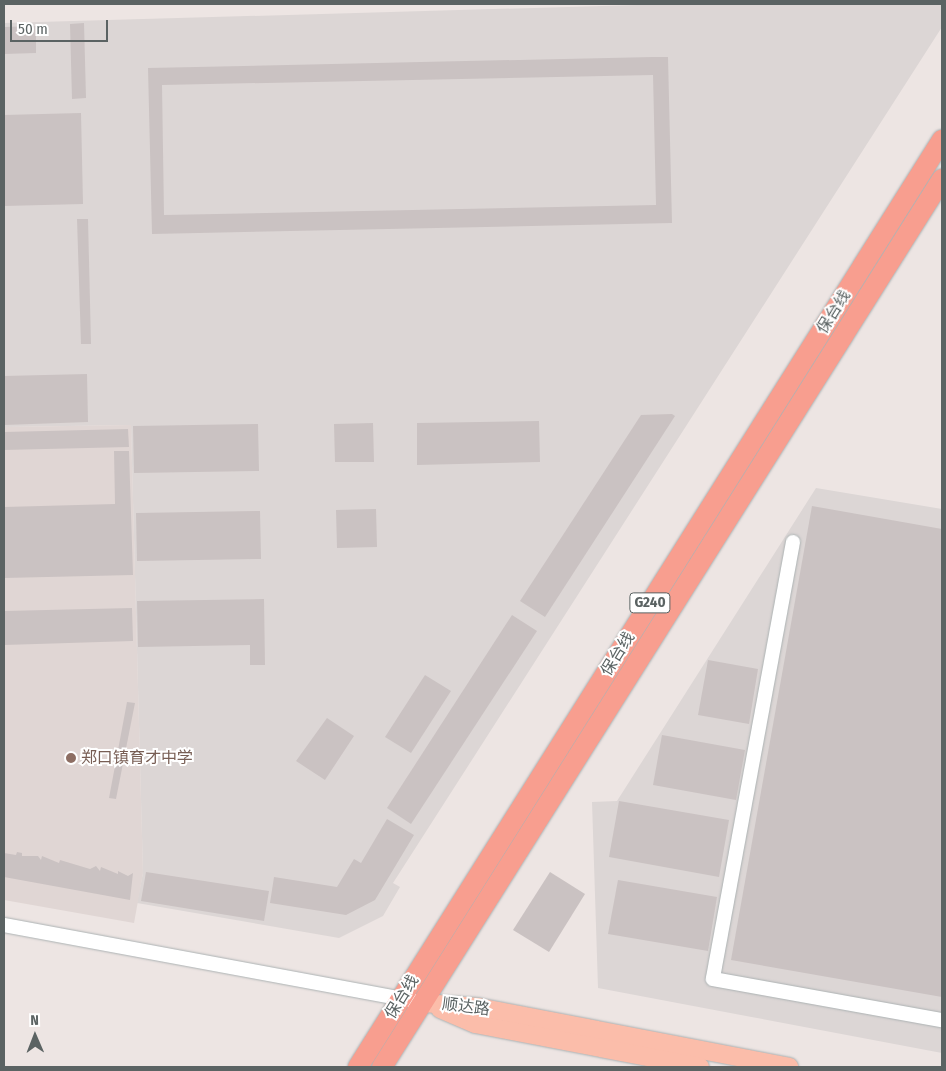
<!DOCTYPE html>
<html>
<head>
<meta charset="utf-8">
<style>
	body { margin:0 }
	#map { position:relative; width:946px; height:1071px; overflow:hidden; background:#ede5e3; font-family:"Fira Sans Condensed","Noto Sans SC",sans-serif }
	div>[style] { position:absolute }
	.industrial>* { inset:0; background:#dcd6d5 }
	.education>* { inset:0; background:#e0d6d4 }
	.building>* { inset:0; background:#cac2c2 }
	.roads { filter:drop-shadow(0 0 1px #acb2b3) drop-shadow(0 0 1px #acb2b3) }
	.minor>* { height:14px; margin:-7px; padding:0 7px; transform-origin:7px; border-radius:7px; background:#fff }
	.major>* { height:18px; margin:-9px; padding:0 9px; transform-origin:9px; border-radius:9px; background:#fbbdaa }
	.highway>* { height:20px; margin:-10px; padding:0 10px; transform-origin:10px; border-radius:10px; background:#f89e8f }
	.dots>* { width:14px; height:14px; translate:-50% -50%; box-sizing:border-box; border:2px solid #fff; border-radius:50% }
	span { translate:-50% -50%; white-space:nowrap; text-align:center; line-height:1.15; -webkit-text-stroke:4px #fff; paint-order:stroke }
	.shield-label span { padding:1px 4px; background:#fff; border:1px solid; border-radius:4px; -webkit-text-stroke-width:0 }
	.shield-label { font-size:15px; color:#5b6363; font-weight:700 }
	.street-label { font-size:16px; color:#5b6363 }
	.education-label { font-size:16px; color:#785e54 }
	.left { translate:0 -50%; text-align:left }
	.frame { position:absolute; inset:0; border:5px solid #5b6363; pointer-events:none }
	.north { position:absolute; left:10px; top:1011px; width:50px; height:50px; -webkit-text-stroke:4px #fff; paint-order:stroke; rotate:359deg; font-size:14px; font-weight:700; line-height:20px; text-align:center; color:#5b6363 }
	.north::after { content:''; display:block; margin:auto; width:18px; height:22px; background:#5b6363; clip-path:polygon(50% 0,100% 100%,50% 72%,0 100%) }
	.scale { position:absolute; left:10px; top:20px; width:98px; height:22px; box-sizing:border-box; border:2px solid #5b6363; border-top:0; padding-left:6px; font-size:15px; line-height:18px; white-space:nowrap; color:#5b6363; -webkit-text-stroke:4px #fff; paint-order:stroke }
</style>
</head>
<body>
<div id="map">
	<div class="industrial">
		<div style="clip-path:polygon(671px 4px,942px 4px,942px 27px,393px 883px,400px 887px,383px 916px,339px 938px,137px 903px,143px 873px,131px 425px,4px 427px,4px 23px)"></div>
		<div style="clip-path:polygon(816px 488px,942px 509px,942px 1053px,598px 988px,592px 802px,617px 801px)"></div>
	</div>
	<div class="education">
		<div style="clip-path:polygon(131px 425px,143px 873px,134px 923px,4px 900px,4px 427px)"></div>
	</div>
	<div class="building">
		<div style="clip-path:polygon(84px 23px,86px 98px,72px 99px,70px 24px)"></div>
		<div style="clip-path:polygon(36px 26px,36px 53px,4px 54px,4px 27px)"></div>
		<div style="clip-path:polygon(evenodd,653px 57px,668px 57px,672px 223px,152px 234px,148px 68px,653px 57px,653px 75px,656px 205px,164px 215px,162px 85px,653px 75px)"></div>
		<div style="clip-path:polygon(81px 113px,83px 204px,4px 206px,4px 115px)"></div>
		<div style="clip-path:polygon(77px 219px,88px 219px,91px 344px,81px 344px)"></div>
		<div style="clip-path:polygon(87px 374px,88px 422px,4px 425px,4px 376px)"></div>
		<div style="clip-path:polygon(672px 414px,675px 416px,545px 617px,520px 601px,641px 415px)"></div>
		<div style="clip-path:polygon(539px 421px,540px 462px,417px 465px,417px 423px)"></div>
		<div style="clip-path:polygon(373px 423px,374px 462px,335px 462px,334px 424px)"></div>
		<div style="clip-path:polygon(258px 424px,259px 471px,134px 473px,133px 426px)"></div>
		<div style="clip-path:polygon(128px 429px,129px 447px,4px 450px,4px 432px)"></div>
		<div style="clip-path:polygon(114px 451px,129px 451px,133px 575px,4px 578px,4px 507px,115px 504px)"></div>
		<div style="clip-path:polygon(812px 506px,942px 529px,942px 997px,731px 960px)"></div>
		<div style="clip-path:polygon(376px 509px,377px 547px,337px 548px,336px 510px)"></div>
		<div style="clip-path:polygon(260px 511px,261px 559px,137px 561px,136px 513px)"></div>
		<div style="clip-path:polygon(264px 599px,265px 665px,250px 665px,250px 645px,138px 647px,137px 601px)"></div>
		<div style="clip-path:polygon(132px 608px,133px 641px,4px 645px,4px 611px)"></div>
		<div style="clip-path:polygon(512px 615px,537px 631px,411px 824px,387px 808px)"></div>
		<div style="clip-path:polygon(708px 660px,758px 669px,749px 724px,698px 715px)"></div>
		<div style="clip-path:polygon(425px 675px,451px 691px,411px 753px,385px 737px)"></div>
		<div style="clip-path:polygon(127px 702px,135px 703px,116px 799px,109px 798px)"></div>
		<div style="clip-path:polygon(327px 718px,354px 736px,325px 780px,296px 761px)"></div>
		<div style="clip-path:polygon(662px 735px,745px 750px,736px 800px,653px 785px)"></div>
		<div style="clip-path:polygon(619px 801px,729px 820px,719px 877px,609px 857px)"></div>
		<div style="clip-path:polygon(387px 819px,414px 835px,375px 900px,346px 915px,270px 903px,274px 877px,337px 887px,354px 859px,361px 863px)"></div>
		<div style="clip-path:polygon(17px 852px,22px 853px,22px 856px,38px 856px,41px 860px,42px 856px,59px 863px,60px 860px,90px 869px,96px 866px,100px 871px,101px 867px,118px 874px,118px 871px,128px 876px,133px 873px,130px 900px,4px 877px,4px 853px,16px 855px)"></div>
		<div style="clip-path:polygon(146px 872px,269px 891px,264px 921px,141px 901px)"></div>
		<div style="clip-path:polygon(550px 872px,585px 894px,549px 952px,513px 930px)"></div>
		<div style="clip-path:polygon(618px 880px,717px 897px,708px 951px,608px 934px)"></div>
	</div>
	<div class="roads">
		<div class="minor">
			<div style="left:793px;top:542px;width:444px;rotate:100.4deg"></div>
			<div style="left:713px;top:979px;width:233px;rotate:10.2deg"></div>
			<div style="left:4px;top:925px;width:426px;rotate:10.5deg"></div>
		</div>
		<div class="major">
			<div style="left:423px;top:1003px;width:55px;rotate:4.2deg"></div>
			<div style="left:478px;top:1007px;width:317px;rotate:10.9deg"></div>
			<div style="left:440px;top:1009px;width:38px;rotate:23deg"></div>
			<div style="left:475px;top:1024px;width:229px;rotate:10.8deg"></div>
		</div>
		<div class="highway">
			<div style="left:358px;top:1067px;width:1096px;rotate:-57.79deg"></div>
			<div style="left:382px;top:1067px;width:1050px;rotate:-57.76deg"></div>
		</div>
	</div>
	<div class="dots">
		<div style="left:71px;top:758px;background:#8d6e63"></div>
	</div>
	<div class="shield-label">
		<span style="left:650px;top:603px">G240</span>
	</div>
	<div class="street-label">
		<span style="left:834px;top:312px;rotate:-58deg">保台线</span>
		<span style="left:618px;top:654px;rotate:-58deg">保台线</span>
		<span style="left:402px;top:997px;rotate:-58deg">保台线</span>
		<span style="left:466px;top:1007px;rotate:7deg">顺达路</span>
	</div>
	<div class="education-label">
		<span class="left" style="left:81px;top:758px">郑口镇育才中学</span>
	</div>
	<div class="frame"></div>
	<div class="north">N</div>
	<div class="scale">50 m</div>
</div>
</body>
</html>
